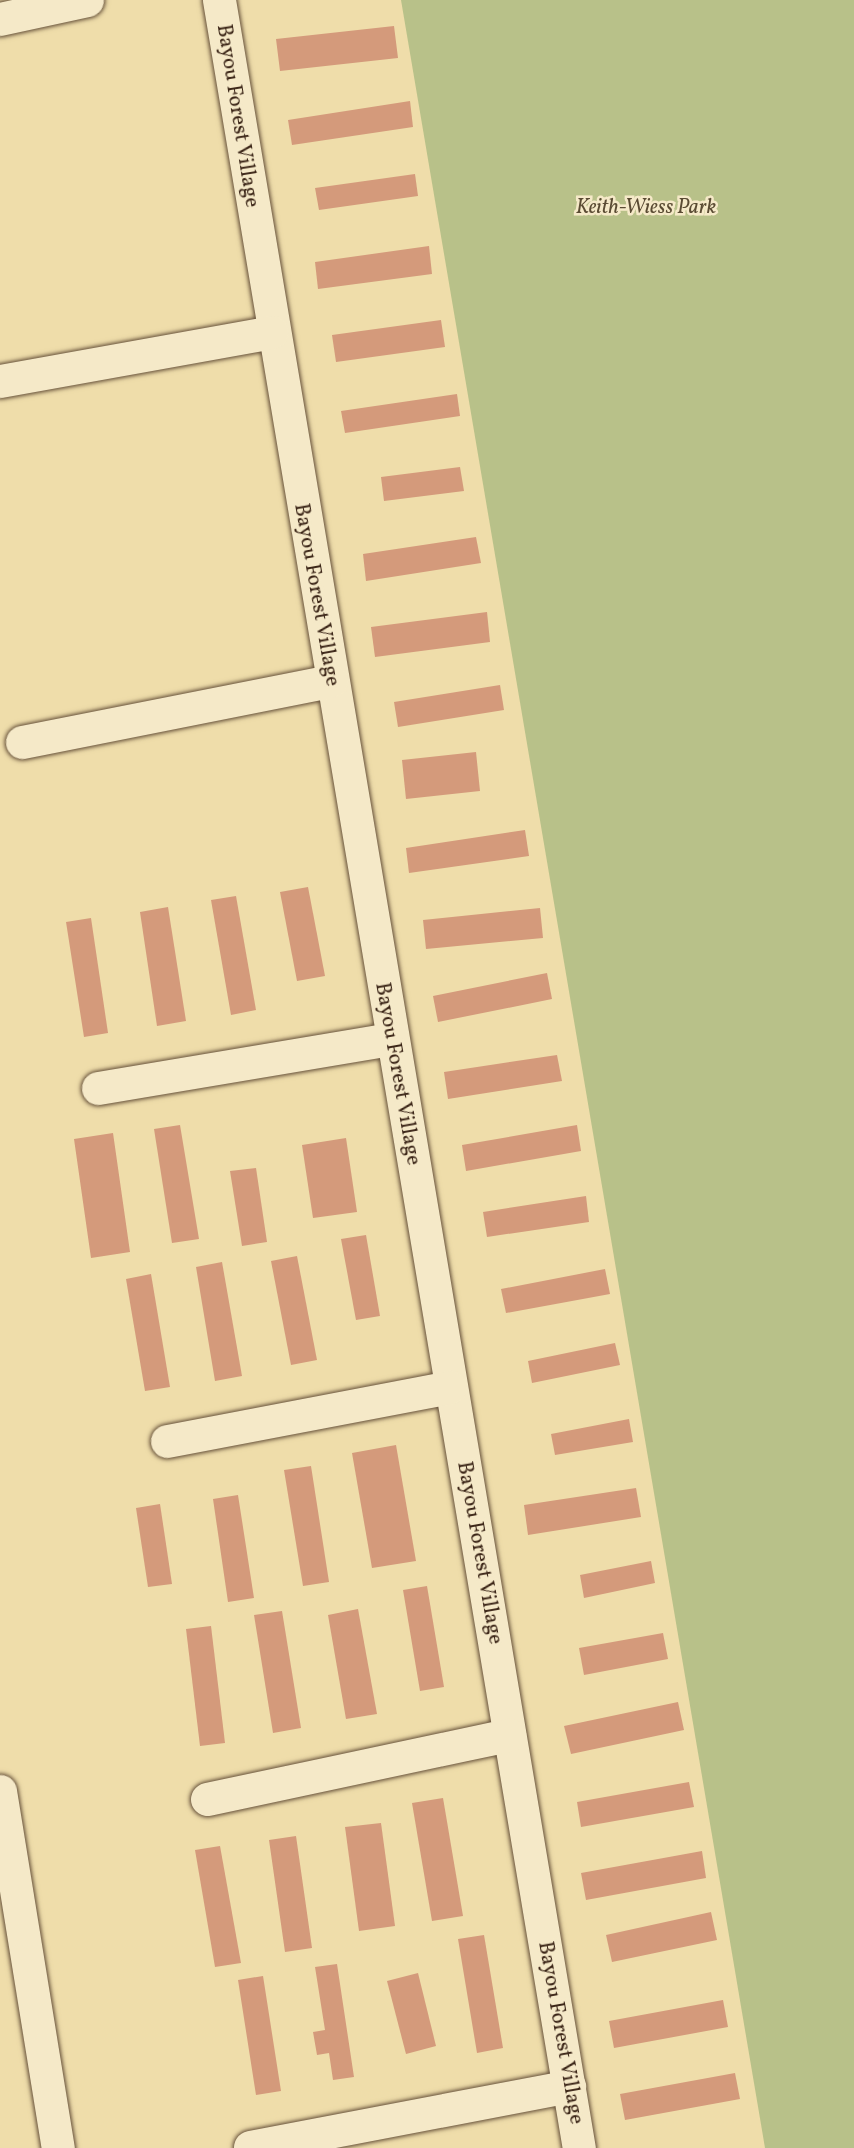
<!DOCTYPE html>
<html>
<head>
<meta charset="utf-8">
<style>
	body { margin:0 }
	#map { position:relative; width:854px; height:2148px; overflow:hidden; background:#efddaa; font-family:Vollkorn,serif }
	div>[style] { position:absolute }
	.green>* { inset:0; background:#b8c189 }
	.building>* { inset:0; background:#d49a7b }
	.roads { filter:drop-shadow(0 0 2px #67523b) drop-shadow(0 0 2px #67523b) }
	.minor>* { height:33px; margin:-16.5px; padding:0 16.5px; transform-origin:16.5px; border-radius:16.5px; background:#f5e9c8 }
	span { translate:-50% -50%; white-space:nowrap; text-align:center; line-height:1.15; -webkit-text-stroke:5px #f5e9c8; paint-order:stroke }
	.street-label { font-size:21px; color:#3a2416 }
	.park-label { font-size:21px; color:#5a4b33; font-style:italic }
</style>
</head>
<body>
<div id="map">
	<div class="green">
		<div style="clip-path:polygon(401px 0,854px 0,854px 2148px,765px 2148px)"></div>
	</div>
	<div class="building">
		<div style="clip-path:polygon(394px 26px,398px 58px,280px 71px,276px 39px)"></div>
		<div style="clip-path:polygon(410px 101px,413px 127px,292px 145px,288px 120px)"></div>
		<div style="clip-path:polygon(415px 174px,418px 196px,319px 210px,315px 188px)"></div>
		<div style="clip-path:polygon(429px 246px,432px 274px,318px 289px,315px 262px)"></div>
		<div style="clip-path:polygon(441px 320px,445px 347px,336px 362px,332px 335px)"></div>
		<div style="clip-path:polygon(457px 394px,460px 416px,345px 433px,341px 411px)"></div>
		<div style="clip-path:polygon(460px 467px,464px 491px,384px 501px,381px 477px)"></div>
		<div style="clip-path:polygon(476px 537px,481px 563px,366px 581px,363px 554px)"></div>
		<div style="clip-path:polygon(487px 612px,490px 642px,375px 657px,371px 627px)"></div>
		<div style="clip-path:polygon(500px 685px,504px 710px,398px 727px,394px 702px)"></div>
		<div style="clip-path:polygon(476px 752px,480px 791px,406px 799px,402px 760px)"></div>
		<div style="clip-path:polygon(525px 830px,529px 856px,409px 873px,406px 848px)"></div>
		<div style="clip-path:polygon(308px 887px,325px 976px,297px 981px,280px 892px)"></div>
		<div style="clip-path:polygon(236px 896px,256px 1010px,231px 1015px,211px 900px)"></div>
		<div style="clip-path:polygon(168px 907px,186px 1021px,157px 1026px,140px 912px)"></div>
		<div style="clip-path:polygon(540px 908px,543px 938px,426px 949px,423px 920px)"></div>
		<div style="clip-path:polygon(91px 918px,108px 1033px,84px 1037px,66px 922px)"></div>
		<div style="clip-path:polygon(547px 973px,552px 999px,438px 1022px,433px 996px)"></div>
		<div style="clip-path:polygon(557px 1055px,562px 1081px,448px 1099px,444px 1072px)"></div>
		<div style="clip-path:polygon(180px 1125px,199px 1239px,172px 1243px,154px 1129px)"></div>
		<div style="clip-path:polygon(577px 1125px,581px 1151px,466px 1171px,462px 1145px)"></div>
		<div style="clip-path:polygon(113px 1133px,130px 1252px,91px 1258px,74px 1139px)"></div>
		<div style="clip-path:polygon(346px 1138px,357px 1212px,313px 1218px,302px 1145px)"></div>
		<div style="clip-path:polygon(256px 1168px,267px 1242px,242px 1246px,230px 1171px)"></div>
		<div style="clip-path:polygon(586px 1196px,589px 1222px,487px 1237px,483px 1212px)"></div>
		<div style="clip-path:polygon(366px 1235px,380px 1316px,356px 1320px,341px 1239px)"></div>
		<div style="clip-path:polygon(297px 1256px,317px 1360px,291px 1365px,271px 1261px)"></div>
		<div style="clip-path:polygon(222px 1262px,242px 1376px,215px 1381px,196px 1267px)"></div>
		<div style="clip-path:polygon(605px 1269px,610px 1294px,506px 1313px,501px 1289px)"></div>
		<div style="clip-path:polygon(151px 1274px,170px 1387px,145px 1391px,126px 1279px)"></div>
		<div style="clip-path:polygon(615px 1343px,620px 1365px,532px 1383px,528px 1361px)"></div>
		<div style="clip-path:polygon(629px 1419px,633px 1442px,555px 1455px,551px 1434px)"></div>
		<div style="clip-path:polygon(396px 1445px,416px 1561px,372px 1568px,352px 1453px)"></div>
		<div style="clip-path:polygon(311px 1466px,329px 1582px,303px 1586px,284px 1470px)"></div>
		<div style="clip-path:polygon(636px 1488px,641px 1517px,528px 1535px,524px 1505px)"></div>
		<div style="clip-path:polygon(238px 1495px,254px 1598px,228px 1602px,213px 1499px)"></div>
		<div style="clip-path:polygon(160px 1504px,172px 1584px,148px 1587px,136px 1508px)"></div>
		<div style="clip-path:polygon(651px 1561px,655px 1583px,584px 1598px,580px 1575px)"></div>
		<div style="clip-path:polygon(427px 1586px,444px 1687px,420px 1691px,403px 1590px)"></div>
		<div style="clip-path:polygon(358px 1609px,377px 1714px,346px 1719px,328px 1615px)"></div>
		<div style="clip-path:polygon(282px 1611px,301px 1728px,273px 1733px,254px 1615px)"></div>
		<div style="clip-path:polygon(211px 1626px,225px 1743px,200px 1746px,186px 1629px)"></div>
		<div style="clip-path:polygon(663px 1633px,668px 1659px,584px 1675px,579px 1648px)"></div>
		<div style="clip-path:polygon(678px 1702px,684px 1730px,571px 1754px,564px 1726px)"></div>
		<div style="clip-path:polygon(689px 1782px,694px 1807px,581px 1827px,577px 1802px)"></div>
		<div style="clip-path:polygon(443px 1798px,463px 1916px,432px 1921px,412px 1803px)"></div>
		<div style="clip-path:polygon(381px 1823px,395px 1926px,359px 1931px,345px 1827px)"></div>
		<div style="clip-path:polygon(296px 1836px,312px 1948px,285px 1952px,269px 1840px)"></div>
		<div style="clip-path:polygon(220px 1846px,241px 1963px,215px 1967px,195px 1850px)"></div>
		<div style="clip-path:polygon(702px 1851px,706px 1878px,586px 1900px,581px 1873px)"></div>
		<div style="clip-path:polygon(711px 1912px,717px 1940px,612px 1962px,606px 1935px)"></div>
		<div style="clip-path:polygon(484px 1935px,503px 2048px,477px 2053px,458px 1939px)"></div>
		<div style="clip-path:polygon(337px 1964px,354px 2077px,333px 2080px,329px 2053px,317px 2055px,313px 2032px,325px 2030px,315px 1967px)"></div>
		<div style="clip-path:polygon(418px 1973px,436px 2046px,406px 2054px,387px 1981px)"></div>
		<div style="clip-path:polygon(263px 1976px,281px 2091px,256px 2095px,238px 1980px)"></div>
		<div style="clip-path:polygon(723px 2000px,728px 2027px,614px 2048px,609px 2021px)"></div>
		<div style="clip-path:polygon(735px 2073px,740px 2099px,625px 2120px,620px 2094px)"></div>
	</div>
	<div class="roads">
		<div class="minor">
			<div style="left:219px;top:0;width:2178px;rotate:80.49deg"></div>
			<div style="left:0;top:19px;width:89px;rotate:-12.3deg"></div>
			<div style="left:0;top:381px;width:276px;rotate:-10.2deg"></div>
			<div style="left:22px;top:742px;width:315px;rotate:-11.2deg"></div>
			<div style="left:98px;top:1088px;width:298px;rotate:-9.5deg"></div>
			<div style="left:167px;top:1441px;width:288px;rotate:-10.8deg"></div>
			<div style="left:0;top:1791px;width:362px;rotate:80.8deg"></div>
			<div style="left:207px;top:1799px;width:309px;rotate:-12deg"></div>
			<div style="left:250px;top:2147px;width:325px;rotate:-10.8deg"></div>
		</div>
	</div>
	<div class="street-label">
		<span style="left:237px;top:116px;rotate:81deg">Bayou Forest Village</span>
		<span style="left:316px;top:595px;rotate:80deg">Bayou Forest Village</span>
		<span style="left:397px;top:1074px;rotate:80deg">Bayou Forest Village</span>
		<span style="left:479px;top:1553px;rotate:80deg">Bayou Forest Village</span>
		<span style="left:560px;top:2033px;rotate:80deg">Bayou Forest Village</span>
	</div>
	<div class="park-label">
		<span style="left:646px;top:208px">Keith-Wiess Park</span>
	</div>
</div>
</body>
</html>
